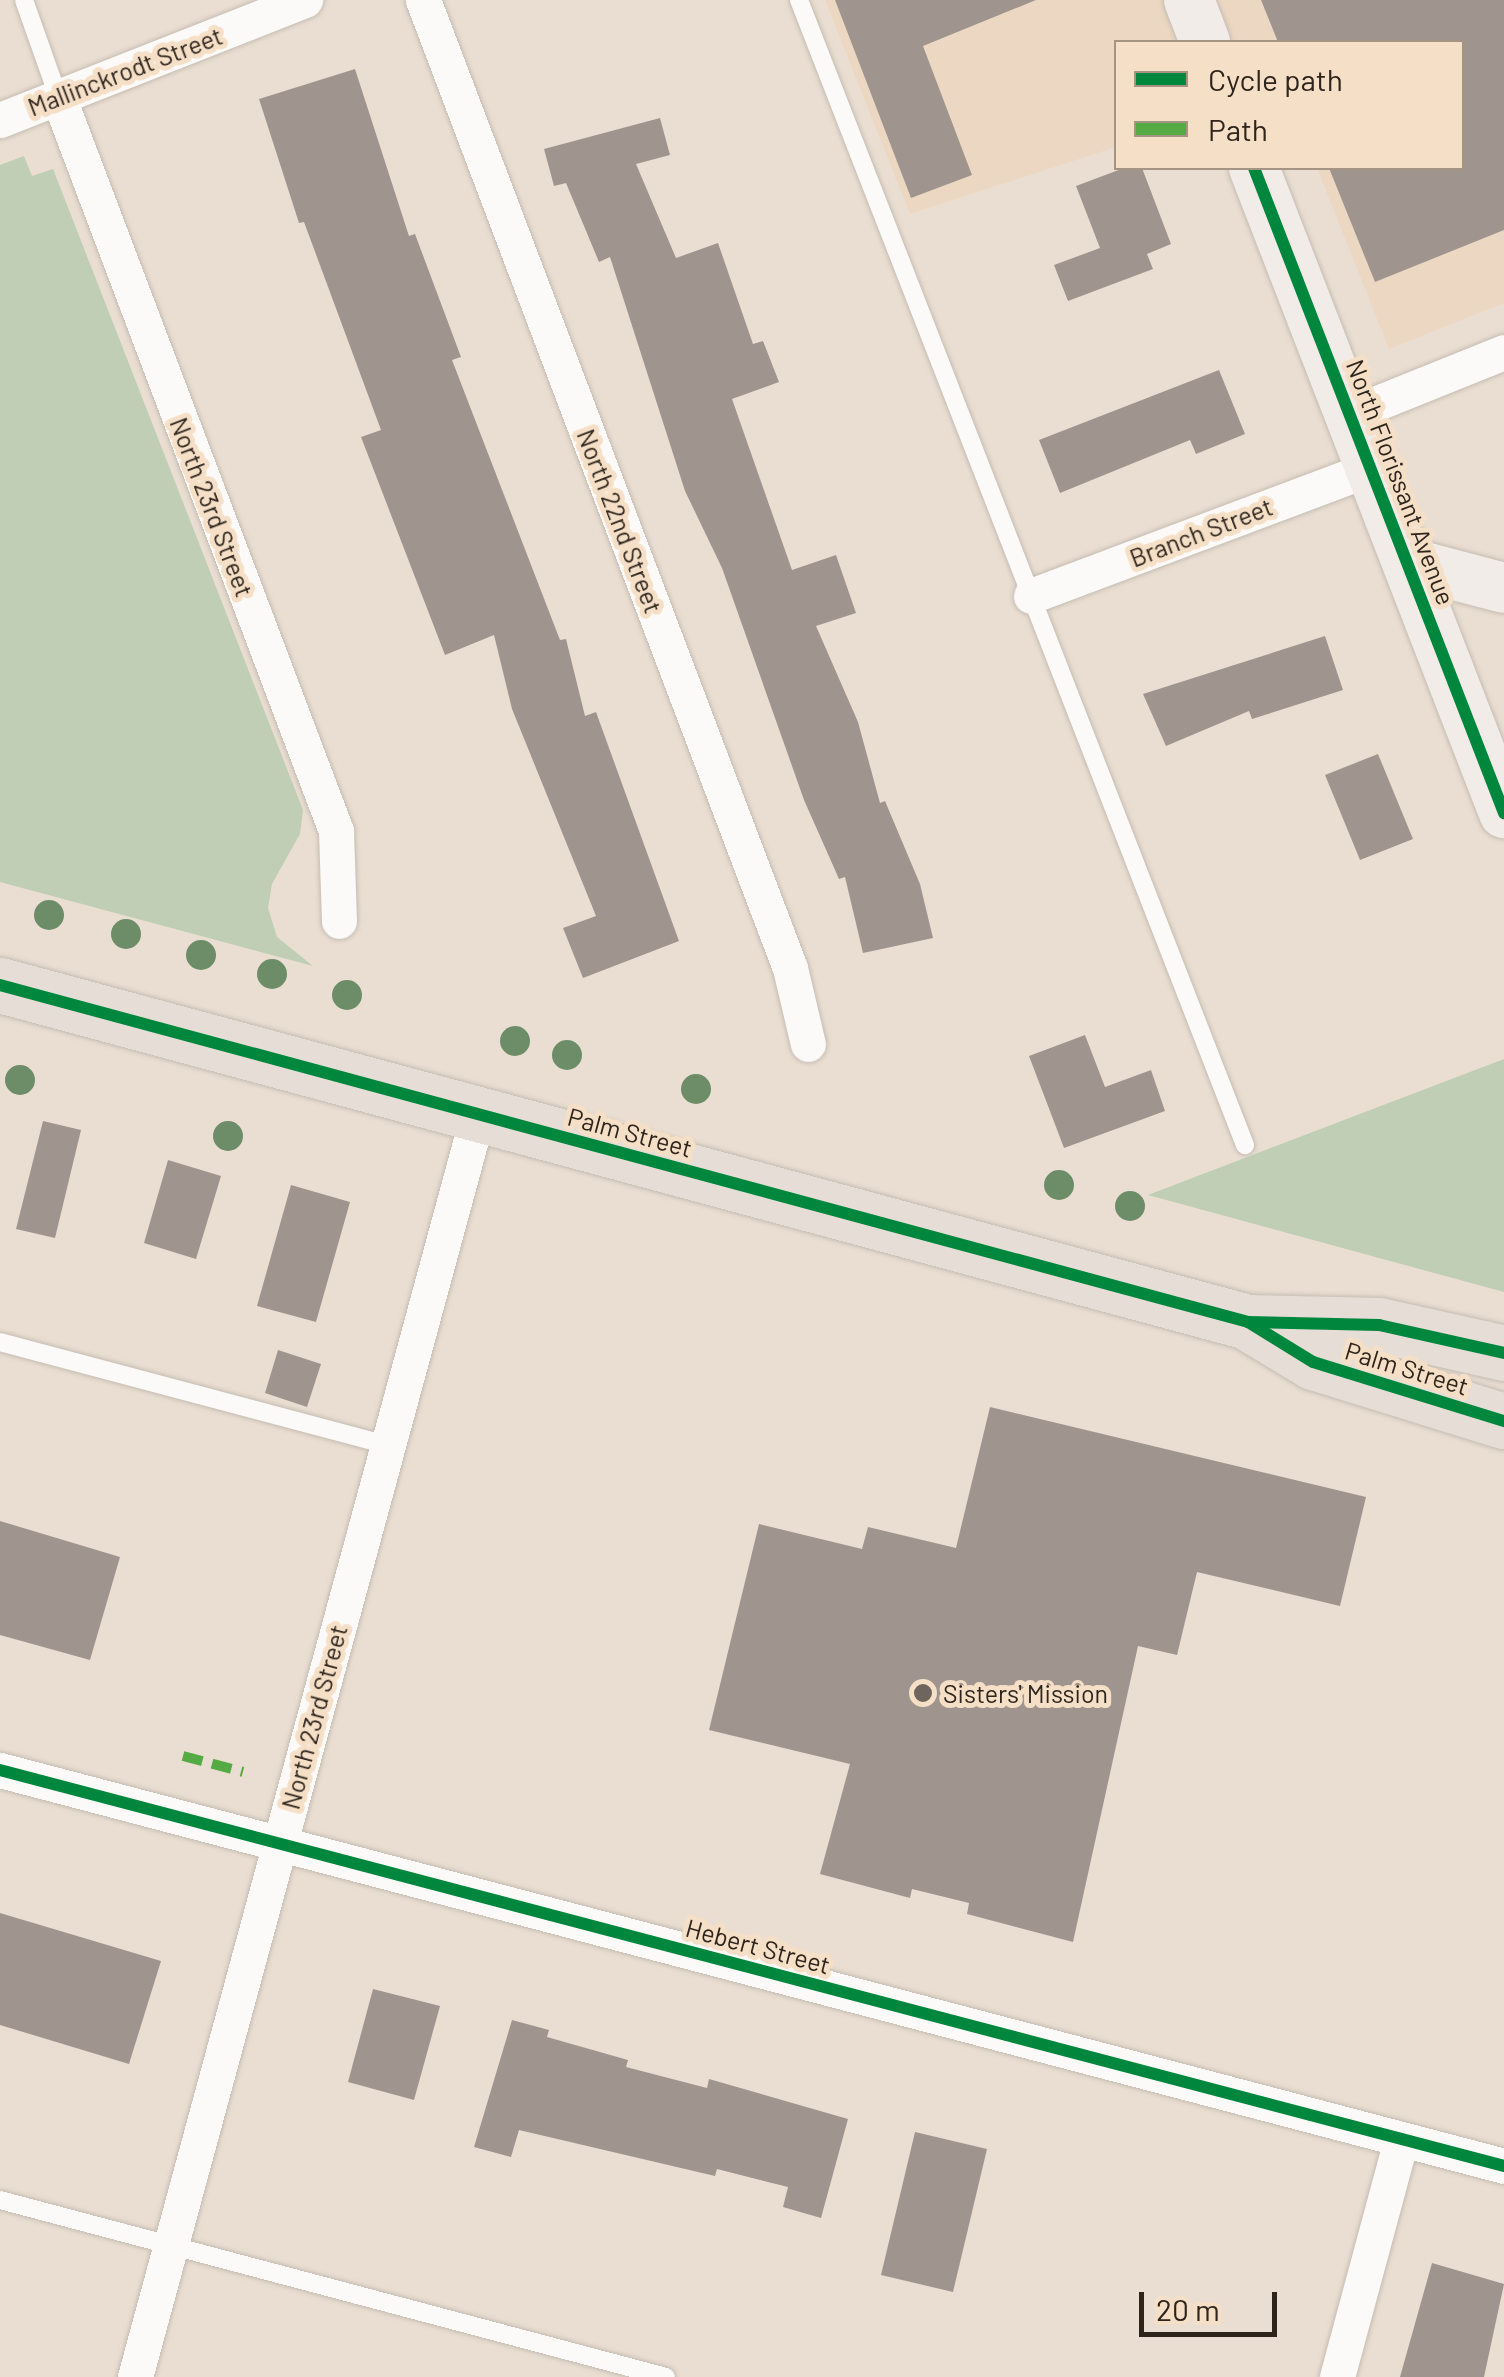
<!DOCTYPE html>
<html>
<head>
<meta charset="utf-8">
<style>
	body { margin:0 }
	#map { position:relative; width:1504px; height:2377px; overflow:hidden; background:#eaded2; font-family:Barlow,sans-serif }
	div>[style] { position:absolute }
	.built>* { inset:0; background:#ecd7c2 }
	.green>* { inset:0; background:#bfceb4 }
	.building>* { inset:0; background:#a0958e }
	.roads { filter:drop-shadow(0 0 2px #c5bcb2) drop-shadow(0 0 2px #c5bcb2) }
	.lane>* { height:18px; margin:-9px; padding:0 9px; transform-origin:9px; border-radius:9px; background:#fcfaf8 }
	.street>* { height:35px; margin:-17.5px; padding:0 17.5px; transform-origin:17.5px; border-radius:17.5px; background:#fcfaf8 }
	.secondary>* { height:50px; margin:-25px; padding:0 25px; transform-origin:25px; border-radius:25px; background:#f1ece7 }
	.primary>* { height:55px; margin:-27.5px; padding:0 27.5px; transform-origin:27.5px; border-radius:27.5px; background:#e6ded6 }
	.quiet>* { height:10px; margin-top:-5px; transform-origin:0; background:repeating-linear-gradient(90deg,#54aa43 0 20px,transparent 0 30px) }
	.cycleway>* { height:12px; margin:-6px; padding:0 6px; transform-origin:6px; border-radius:6px; background:#00873e }
	.trees>* { width:30px; height:30px; margin:-15px; border-radius:50%; background:#6c8d68 }
	.dots>* { width:28px; height:28px; translate:-50% -50%; box-sizing:border-box; border:5px solid #f5dfc7; border-radius:50% }
	span { translate:-50% -50%; white-space:nowrap; text-align:center; line-height:1.15; -webkit-text-stroke:10px #f5dfc7; paint-order:stroke }
	.street-label { font-size:25px; color:#2d241c }
	.poi-label { font-size:25px; color:#2d241c }
	.left { translate:0 -50%; text-align:left }
	.legend { position:absolute; left:1114px; top:40px; width:350px; height:130px; box-sizing:border-box; background:#f5dfc7; border:2px solid #a59483; margin:0; padding:12px 18px; list-style:none; font-size:30px; color:#2d241c }
	.legend li { display:flex; align-items:center; gap:20px; height:50px }
	.legend b { width:50px; border:2px solid #a59483 }
	.scale { position:absolute; left:1139px; top:2292px; width:138px; height:45px; box-sizing:border-box; border:5px solid #2d241c; border-top:0; padding-left:12px; font-size:30px; line-height:35px; white-space:nowrap; color:#2d241c; -webkit-text-stroke:8px #f5dfc7; paint-order:stroke }
</style>
</head>
<body>
<div id="map">
	<div class="built">
		<div style="clip-path:polygon(825px 0,1504px 0,1504px 303px,1389px 349px,1317px 168px,1462px 168px,1462px 42px,1116px 42px,1116px 147px,910px 214px)"></div>
	</div>
	<div class="green">
		<div style="clip-path:polygon(24px 156px,32px 176px,53px 169px,303px 810px,300px 834px,272px 884px,268px 908px,277px 937px,313px 966px,0 882px,0 165px)"></div>
		<div style="clip-path:polygon(1504px 1059px,1504px 1292px,1148px 1195px,1263px 1151px)"></div>
	</div>
	<div class="building">
		<div style="clip-path:polygon(835px 0,1036px 0,923px 46px,972px 175px,911px 198px)"></div>
		<div style="clip-path:polygon(1261px 0,1504px 0,1504px 230px,1375px 282px,1329px 168px,1462px 168px,1462px 42px,1278px 42px)"></div>
		<div style="clip-path:polygon(355px 69px,409px 236px,415px 234px,461px 357px,452px 360px,560px 640px,566px 639px,585px 716px,596px 712px,679px 941px,583px 978px,563px 928px,596px 916px,512px 709px,494px 635px,445px 655px,361px 437px,381px 430px,304px 222px,299px 223px,259px 99px)"></div>
		<div style="clip-path:polygon(660px 118px,670px 155px,636px 164px,676px 258px,718px 243px,753px 344px,763px 341px,779px 382px,732px 399px,792px 570px,836px 555px,856px 613px,816px 626px,858px 722px,880px 803px,885px 801px,920px 884px,933px 938px,863px 953px,845px 877px,839px 879px,804px 800px,722px 568px,685px 491px,610px 257px,599px 262px,566px 183px,554px 186px,544px 149px)"></div>
		<div style="clip-path:polygon(1124px 168px,1142px 168px,1171px 244px,1147px 254px,1153px 269px,1068px 301px,1054px 265px,1100px 248px,1076px 186px)"></div>
		<div style="clip-path:polygon(1219px 370px,1245px 434px,1196px 454px,1190px 440px,1060px 493px,1039px 440px)"></div>
		<div style="clip-path:polygon(1325px 636px,1343px 690px,1252px 719px,1249px 711px,1166px 746px,1143px 694px)"></div>
		<div style="clip-path:polygon(1378px 754px,1413px 839px,1360px 860px,1325px 775px)"></div>
		<div style="clip-path:polygon(1085px 1035px,1105px 1087px,1151px 1070px,1165px 1111px,1064px 1148px,1029px 1056px)"></div>
		<div style="clip-path:polygon(43px 1121px,81px 1130px,55px 1238px,16px 1229px)"></div>
		<div style="clip-path:polygon(168px 1160px,221px 1176px,196px 1259px,144px 1243px)"></div>
		<div style="clip-path:polygon(291px 1185px,350px 1202px,316px 1322px,257px 1306px)"></div>
		<div style="clip-path:polygon(278px 1350px,321px 1364px,307px 1407px,265px 1393px)"></div>
		<div style="clip-path:polygon(990px 1407px,1366px 1497px,1340px 1606px,1197px 1572px,1177px 1655px,1138px 1646px,1073px 1942px,967px 1914px,969px 1903px,912px 1889px,910px 1898px,820px 1874px,850px 1764px,709px 1730px,759px 1524px,862px 1549px,868px 1527px,956px 1548px)"></div>
		<div style="clip-path:polygon(0 1521px,120px 1557px,90px 1660px,0 1635px)"></div>
		<div style="clip-path:polygon(0 1913px,161px 1961px,129px 2064px,0 2025px)"></div>
		<div style="clip-path:polygon(373px 1989px,440px 2006px,414px 2100px,348px 2082px)"></div>
		<div style="clip-path:polygon(512px 2020px,549px 2030px,547px 2037px,628px 2060px,626px 2067px,707px 2088px,709px 2079px,848px 2119px,821px 2218px,783px 2207px,788px 2187px,717px 2169px,715px 2176px,519px 2130px,511px 2157px,474px 2147px)"></div>
		<div style="clip-path:polygon(915px 2132px,987px 2149px,953px 2292px,881px 2275px)"></div>
		<div style="clip-path:polygon(1432px 2263px,1504px 2284px,1484px 2377px,1400px 2377px)"></div>
	</div>
	<div class="roads">
		<div class="lane">
			<div style="left:24px;top:0;width:102px;rotate:70.5deg"></div>
			<div style="left:799px;top:0;width:1229px;rotate:68.72deg"></div>
			<div style="left:0;top:1342px;width:401px;rotate:14.9deg"></div>
			<div style="left:0;top:2200px;width:689px;rotate:14.88deg"></div>
		</div>
		<div class="street">
			<div style="left:423px;top:0;width:1035px;rotate:69.24deg"></div>
			<div style="left:790px;top:968px;width:78px;rotate:76.7deg"></div>
			<div style="left:58px;top:96px;width:786px;rotate:69.28deg"></div>
			<div style="left:336px;top:831px;width:90px;rotate:88.1deg"></div>
			<div style="left:0;top:120px;width:328px;rotate:-21.5deg"></div>
			<div style="left:1350px;top:414px;width:166px;rotate:-21.9deg"></div>
			<div style="left:1031px;top:596px;width:363px;rotate:-20.6deg"></div>
			<div style="left:0;top:1770px;width:1555px;rotate:14.75deg"></div>
			<div style="left:135px;top:2377px;width:1309px;rotate:-74.81deg"></div>
			<div style="left:1337px;top:2377px;width:246px;rotate:-74.9deg"></div>
		</div>
		<div class="secondary">
			<div style="left:1189px;top:0;width:45px;rotate:69.1deg"></div>
			<div style="left:1254px;top:168px;width:692px;rotate:68.81deg"></div>
			<div style="left:1409px;top:563px;width:98px;rotate:14.7deg"></div>
		</div>
		<div class="primary">
			<div style="left:0;top:985px;width:1293px;rotate:15.11deg"></div>
			<div style="left:1248px;top:1322px;width:131px;rotate:1.3deg"></div>
			<div style="left:1379px;top:1325px;width:128px;rotate:12.6deg"></div>
			<div style="left:1250px;top:1324px;width:74px;rotate:31.1deg"></div>
			<div style="left:1313px;top:1362px;width:200px;rotate:17.2deg"></div>
		</div>
	</div>
	<div class="quiet">
		<div style="left:183px;top:1756px;width:62px;rotate:14.9deg"></div>
	</div>
	<div class="cycleway">
		<div style="left:1254px;top:168px;width:692px;rotate:68.81deg"></div>
		<div style="left:0;top:985px;width:1293px;rotate:15.11deg"></div>
		<div style="left:1248px;top:1322px;width:131px;rotate:1.3deg"></div>
		<div style="left:1379px;top:1325px;width:128px;rotate:12.6deg"></div>
		<div style="left:1248px;top:1322px;width:76px;rotate:31.6deg"></div>
		<div style="left:1313px;top:1362px;width:200px;rotate:17.2deg"></div>
		<div style="left:0;top:1770px;width:1555px;rotate:14.75deg"></div>
	</div>
	<div class="trees">
		<div style="left:49px;top:915px"></div>
		<div style="left:126px;top:934px"></div>
		<div style="left:201px;top:955px"></div>
		<div style="left:272px;top:974px"></div>
		<div style="left:347px;top:995px"></div>
		<div style="left:515px;top:1041px"></div>
		<div style="left:567px;top:1055px"></div>
		<div style="left:20px;top:1080px"></div>
		<div style="left:696px;top:1089px"></div>
		<div style="left:228px;top:1136px"></div>
		<div style="left:1059px;top:1185px"></div>
		<div style="left:1130px;top:1206px"></div>
	</div>
	<div class="dots">
		<div style="left:923px;top:1693px;background:#6f655c"></div>
	</div>
	<div class="street-label">
		<span style="left:125px;top:71px;rotate:-21deg">Mallinckrodt Street</span>
		<span style="left:1401px;top:482px;rotate:69deg">North Florissant Avenue</span>
		<span style="left:212px;top:507px;rotate:69deg">North 23rd Street</span>
		<span style="left:620px;top:521px;rotate:69deg">North 22nd Street</span>
		<span style="left:1201px;top:532px;rotate:-21deg">Branch Street</span>
		<span style="left:630px;top:1132px;rotate:15deg">Palm Street</span>
		<span style="left:1407px;top:1368px;rotate:17deg">Palm Street</span>
		<span style="left:314px;top:1717px;rotate:-75deg">North 23rd Street</span>
		<span style="left:758px;top:1946px;rotate:15deg">Hebert Street</span>
	</div>
	<div class="poi-label">
		<span class="left" style="left:943px;top:1693px">Sisters' Mission</span>
	</div>
	<ul class="legend">
	<li><b style="height:12px;background:#00873e"></b>Cycle path</li>
	<li><b style="height:12px;background:#54aa43"></b>Path</li>
	</ul>
	<div class="scale">20 m</div>
</div>
</body>
</html>
